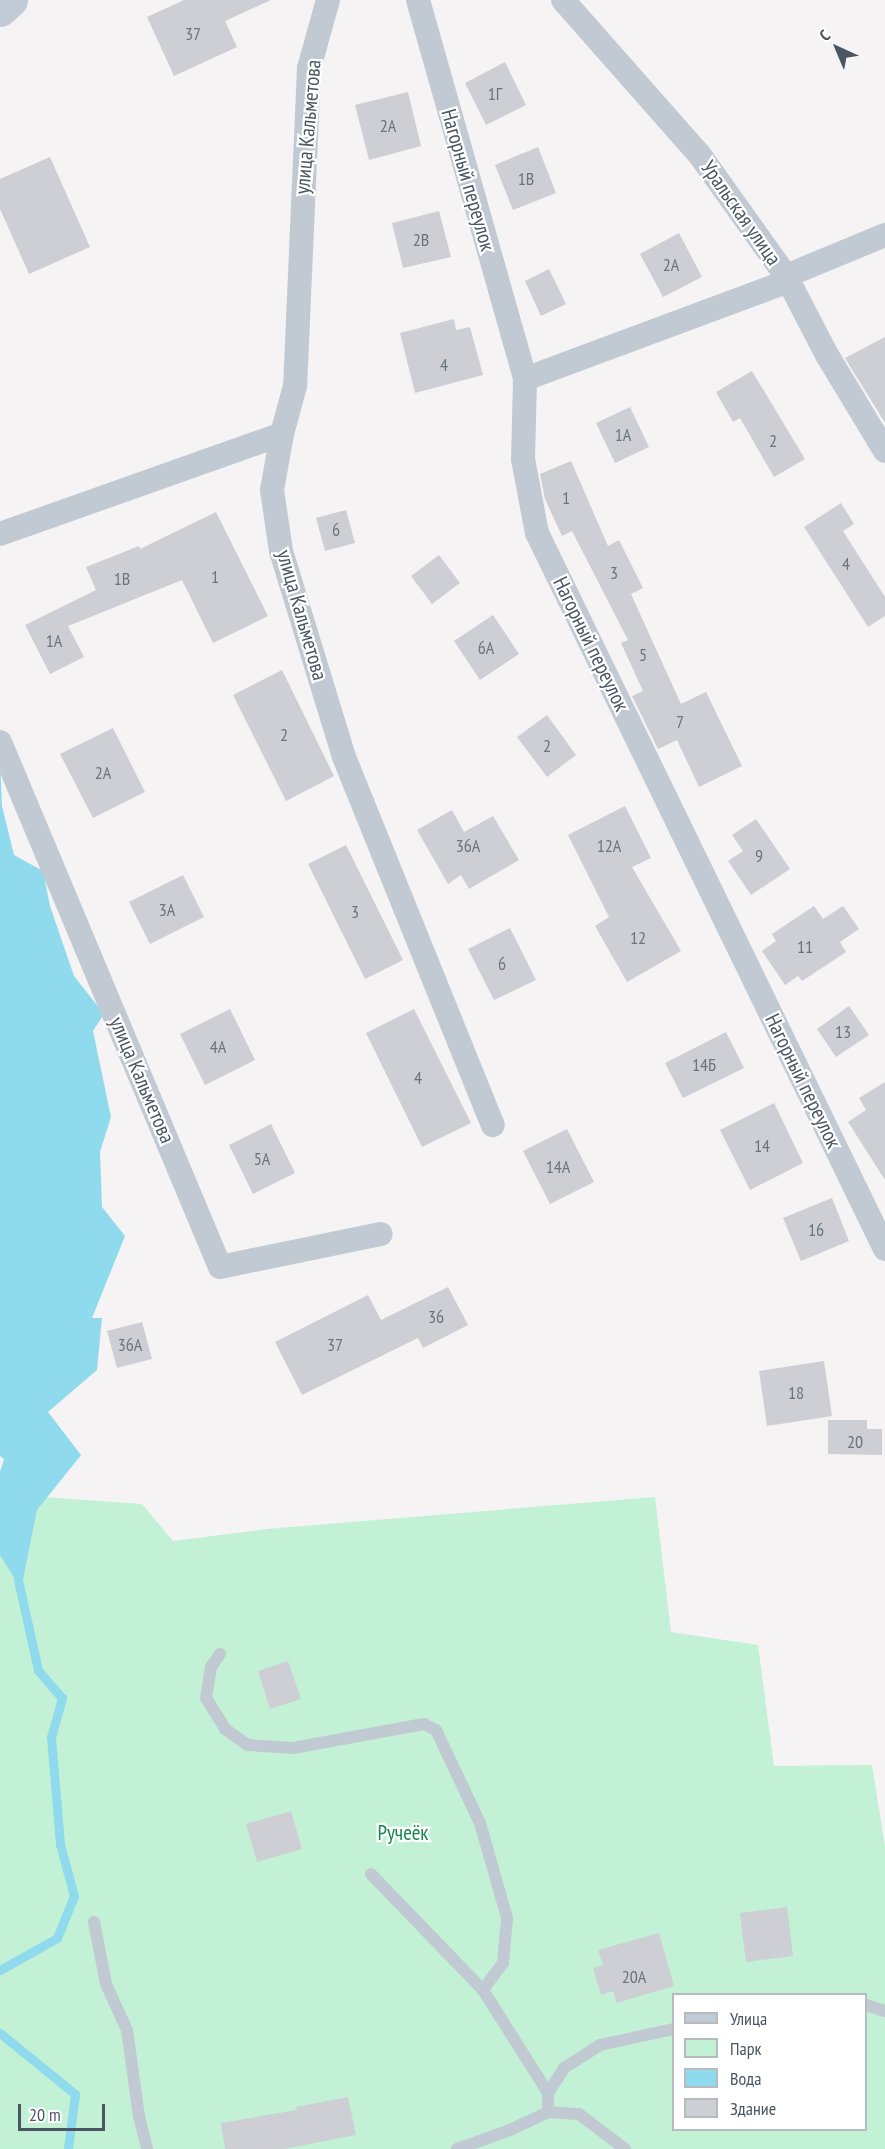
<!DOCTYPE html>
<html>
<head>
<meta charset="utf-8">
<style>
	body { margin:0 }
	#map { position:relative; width:885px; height:2149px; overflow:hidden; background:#f5f3f3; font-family:"PT Sans Narrow",sans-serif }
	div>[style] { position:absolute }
	.green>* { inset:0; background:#c3f1d5 }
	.water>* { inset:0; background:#90daee }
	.stream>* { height:9px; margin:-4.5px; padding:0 4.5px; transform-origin:4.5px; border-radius:4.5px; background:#90daee }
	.building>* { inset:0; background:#cdcfd5 }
	.lane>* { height:12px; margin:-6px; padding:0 6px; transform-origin:6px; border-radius:6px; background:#c1cad2 }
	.street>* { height:24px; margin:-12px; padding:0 12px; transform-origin:12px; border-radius:12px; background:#c1cad2 }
	.secondary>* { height:33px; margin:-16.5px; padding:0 16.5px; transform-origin:16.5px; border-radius:16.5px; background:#c1cbd6 }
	span { translate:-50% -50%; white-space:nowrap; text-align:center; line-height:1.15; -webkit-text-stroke:4.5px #fff; paint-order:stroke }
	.number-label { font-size:18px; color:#6b747e }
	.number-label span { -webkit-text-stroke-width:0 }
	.street-label { font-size:21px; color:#4a5661 }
	.park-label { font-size:21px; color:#17864f }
	.legend { position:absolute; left:672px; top:1993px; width:195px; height:138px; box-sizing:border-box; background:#fff; border:2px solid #b7bbc0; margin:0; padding:8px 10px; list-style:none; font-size:18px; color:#4a5661 }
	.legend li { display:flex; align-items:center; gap:12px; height:30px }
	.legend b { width:30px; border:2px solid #b7bbc0 }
	.north { position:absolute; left:807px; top:18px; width:60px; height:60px; -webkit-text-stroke:4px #fff; paint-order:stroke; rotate:316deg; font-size:16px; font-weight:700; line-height:24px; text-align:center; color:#4a5661 }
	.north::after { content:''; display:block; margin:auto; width:21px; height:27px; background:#4a5661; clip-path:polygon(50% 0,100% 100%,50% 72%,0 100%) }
	.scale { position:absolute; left:18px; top:2104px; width:87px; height:27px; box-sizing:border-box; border:3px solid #4a5661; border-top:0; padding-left:8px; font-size:18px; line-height:21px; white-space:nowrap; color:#4a5661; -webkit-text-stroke:4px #fff; paint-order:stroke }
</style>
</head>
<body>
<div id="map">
	<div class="green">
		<div style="clip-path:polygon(evenodd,0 1494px,142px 1504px,173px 1541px,267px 1529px,655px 1497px,671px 1632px,758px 1645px,774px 1766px,872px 1765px,885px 1846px,885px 2149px,0 2149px,0 1494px,674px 1994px,866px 1994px,866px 2130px,674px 2130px,674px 1994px)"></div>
	</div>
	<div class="water">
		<div style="clip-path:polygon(0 759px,2px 806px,14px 855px,43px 871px,50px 906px,74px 976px,104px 1014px,93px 1031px,111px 1117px,100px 1152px,102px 1207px,125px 1236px,92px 1318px,102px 1318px,97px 1370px,48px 1412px,81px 1455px,37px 1510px,21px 1589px,0 1555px,0 1472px,4px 1459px,0 1456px)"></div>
	</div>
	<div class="stream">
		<div style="left:0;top:1970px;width:65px;rotate:-29.3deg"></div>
		<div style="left:57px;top:1938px;width:45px;rotate:-68deg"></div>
		<div style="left:74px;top:1896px;width:54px;rotate:-105.1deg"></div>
		<div style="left:60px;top:1844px;width:107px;rotate:-94.8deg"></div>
		<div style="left:51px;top:1737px;width:41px;rotate:-74.2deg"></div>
		<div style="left:62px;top:1698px;width:37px;rotate:-131deg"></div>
		<div style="left:38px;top:1670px;width:92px;rotate:-102.5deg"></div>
		<div style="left:0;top:2033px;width:97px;rotate:39.1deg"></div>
		<div style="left:75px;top:2094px;width:55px;rotate:97.3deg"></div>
	</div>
	<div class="building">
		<div style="clip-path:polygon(184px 0,271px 0,225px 21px,237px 47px,174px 76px,147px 17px)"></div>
		<div style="clip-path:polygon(505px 62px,526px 105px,486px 125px,465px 83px)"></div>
		<div style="clip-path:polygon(408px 92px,421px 146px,369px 160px,355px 105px)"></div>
		<div style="clip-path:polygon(538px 147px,556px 193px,513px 210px,495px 165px)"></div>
		<div style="clip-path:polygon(50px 157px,90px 247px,29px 274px,0 209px,0 179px)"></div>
		<div style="clip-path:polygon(439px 211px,451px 257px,403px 268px,392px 223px)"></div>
		<div style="clip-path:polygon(679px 233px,702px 277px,663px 297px,640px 254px)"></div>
		<div style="clip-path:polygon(549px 269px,566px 304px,541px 316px,525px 281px)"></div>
		<div style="clip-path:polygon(454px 319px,456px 330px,470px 327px,483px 375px,415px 393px,400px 333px)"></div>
		<div style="clip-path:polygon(885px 337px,885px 423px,845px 358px)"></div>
		<div style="clip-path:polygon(752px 371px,805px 459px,774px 477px,740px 418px,733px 422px,716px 392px)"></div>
		<div style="clip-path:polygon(630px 407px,649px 447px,615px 463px,596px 423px)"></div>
		<div style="clip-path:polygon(571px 461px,608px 546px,619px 540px,643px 588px,631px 594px,681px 704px,706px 692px,742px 766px,699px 787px,677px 740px,658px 749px,632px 696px,643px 691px,621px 643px,628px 640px,572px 531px,562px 536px,545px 499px,540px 474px)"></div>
		<div style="clip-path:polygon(841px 503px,854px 524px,843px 531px,885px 597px,885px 616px,868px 627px,804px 527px)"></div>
		<div style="clip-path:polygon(346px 510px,355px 543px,325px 551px,316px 518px)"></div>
		<div style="clip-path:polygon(216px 512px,268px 616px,213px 643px,182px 580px,68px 626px,84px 657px,50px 674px,25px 625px,96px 590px,86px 567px,139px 546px,140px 549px)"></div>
		<div style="clip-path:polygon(439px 555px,460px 583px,432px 604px,411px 576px)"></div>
		<div style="clip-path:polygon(493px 615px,519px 654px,480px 680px,454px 641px)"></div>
		<div style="clip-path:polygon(282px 670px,334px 776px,286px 801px,233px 695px)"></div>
		<div style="clip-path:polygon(547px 715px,576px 755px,547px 777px,517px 737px)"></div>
		<div style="clip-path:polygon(113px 728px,145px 792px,93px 818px,60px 754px)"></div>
		<div style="clip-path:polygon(625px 806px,651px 858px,632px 867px,681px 951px,627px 982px,595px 926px,609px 917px,568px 835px)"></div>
		<div style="clip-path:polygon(452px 810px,464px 832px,493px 816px,519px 860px,469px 889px,461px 875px,448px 884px,417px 830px)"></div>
		<div style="clip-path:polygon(756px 819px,790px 869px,751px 895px,728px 861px,743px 851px,732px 835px)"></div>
		<div style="clip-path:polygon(346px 845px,403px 960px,365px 979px,308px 864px)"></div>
		<div style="clip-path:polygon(183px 875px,204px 917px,150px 944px,129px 902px)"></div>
		<div style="clip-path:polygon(814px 906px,823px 919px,843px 906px,859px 929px,840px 942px,846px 952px,802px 981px,798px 976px,785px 985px,762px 951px,776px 941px,772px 934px)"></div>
		<div style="clip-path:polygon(510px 928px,536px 980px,494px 1000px,468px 949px)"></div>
		<div style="clip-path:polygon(849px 1006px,869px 1035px,836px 1057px,817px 1029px)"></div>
		<div style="clip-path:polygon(230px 1009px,255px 1060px,205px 1085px,180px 1034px)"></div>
		<div style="clip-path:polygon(414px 1009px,471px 1123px,422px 1147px,366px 1033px)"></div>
		<div style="clip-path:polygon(726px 1032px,744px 1068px,683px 1098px,665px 1063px)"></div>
		<div style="clip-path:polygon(885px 1082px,885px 1180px,848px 1122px,866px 1110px,859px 1098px)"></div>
		<div style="clip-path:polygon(774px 1103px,803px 1163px,750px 1190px,720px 1130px)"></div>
		<div style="clip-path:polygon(271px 1124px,295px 1173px,253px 1194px,229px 1145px)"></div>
		<div style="clip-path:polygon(567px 1129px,594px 1182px,550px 1204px,523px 1151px)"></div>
		<div style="clip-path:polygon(832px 1198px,849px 1241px,801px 1261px,783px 1218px)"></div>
		<div style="clip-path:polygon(448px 1287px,468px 1325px,423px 1348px,418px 1338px,302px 1395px,275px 1342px,368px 1295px,381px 1320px)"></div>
		<div style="clip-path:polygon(142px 1322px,152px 1359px,117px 1368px,107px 1331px)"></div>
		<div style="clip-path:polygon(824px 1361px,832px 1416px,767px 1426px,759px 1371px)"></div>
		<div style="clip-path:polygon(828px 1420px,867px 1420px,867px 1429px,882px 1429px,882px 1455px,828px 1454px)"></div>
		<div style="clip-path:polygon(288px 1661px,301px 1699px,270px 1709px,258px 1671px)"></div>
		<div style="clip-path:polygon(291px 1811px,302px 1849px,257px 1862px,246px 1824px)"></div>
		<div style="clip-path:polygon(787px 1907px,793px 1956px,746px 1962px,740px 1913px)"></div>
		<div style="clip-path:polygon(659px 1933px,674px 1986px,617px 2003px,613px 1991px,601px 1995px,593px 1968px,603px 1965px,598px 1950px)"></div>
		<div style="clip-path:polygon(348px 2097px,356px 2135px,284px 2149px,225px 2149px,221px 2123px,297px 2110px,296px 2107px)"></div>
	</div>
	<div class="lane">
		<div style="left:220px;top:1654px;width:16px;rotate:125deg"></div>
		<div style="left:211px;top:1667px;width:31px;rotate:99deg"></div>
		<div style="left:206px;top:1698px;width:36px;rotate:58deg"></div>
		<div style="left:225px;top:1729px;width:28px;rotate:35deg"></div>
		<div style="left:248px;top:1745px;width:45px;rotate:3.8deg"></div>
		<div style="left:293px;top:1748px;width:133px;rotate:-10.4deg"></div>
		<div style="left:424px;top:1724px;width:13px;rotate:27deg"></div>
		<div style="left:436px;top:1730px;width:103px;rotate:64.7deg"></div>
		<div style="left:480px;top:1823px;width:99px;rotate:74.1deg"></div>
		<div style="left:507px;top:1918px;width:45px;rotate:95.1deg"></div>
		<div style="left:503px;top:1963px;width:34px;rotate:127deg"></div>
		<div style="left:371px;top:1874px;width:161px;rotate:46deg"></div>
		<div style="left:483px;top:1990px;width:122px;rotate:57.7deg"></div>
		<div style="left:548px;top:2093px;width:19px;rotate:90deg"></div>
		<div style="left:94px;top:1922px;width:63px;rotate:79deg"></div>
		<div style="left:106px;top:1984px;width:51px;rotate:65.5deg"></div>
		<div style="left:127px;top:2030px;width:87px;rotate:82.1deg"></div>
		<div style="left:139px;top:2116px;width:34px;rotate:76deg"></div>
		<div style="left:866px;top:2005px;width:20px;rotate:18deg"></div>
		<div style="left:548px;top:2093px;width:30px;rotate:-57deg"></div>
		<div style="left:564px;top:2068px;width:43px;rotate:-32.6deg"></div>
		<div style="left:600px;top:2045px;width:76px;rotate:-12.2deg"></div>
		<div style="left:457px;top:2149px;width:56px;rotate:-19.7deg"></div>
		<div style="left:510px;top:2130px;width:42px;rotate:-25.3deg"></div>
		<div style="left:548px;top:2112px;width:31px;rotate:4deg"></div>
		<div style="left:579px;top:2114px;width:58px;rotate:37.3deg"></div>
	</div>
	<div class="street">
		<div style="left:328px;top:0;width:71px;rotate:105.6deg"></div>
		<div style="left:309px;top:68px;width:318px;rotate:92.5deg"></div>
		<div style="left:295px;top:386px;width:50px;rotate:105.2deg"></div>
		<div style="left:282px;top:434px;width:57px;rotate:100.1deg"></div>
		<div style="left:272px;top:490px;width:62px;rotate:81.6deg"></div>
		<div style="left:281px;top:551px;width:215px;rotate:73deg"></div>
		<div style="left:344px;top:757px;width:397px;rotate:68deg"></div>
		<div style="left:418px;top:0;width:394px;rotate:74.2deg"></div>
		<div style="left:525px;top:379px;width:80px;rotate:91.4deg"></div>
		<div style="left:523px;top:459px;width:75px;rotate:79.3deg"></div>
		<div style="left:537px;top:533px;width:796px;rotate:64.08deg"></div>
		<div style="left:563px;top:0;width:205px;rotate:48.6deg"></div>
		<div style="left:699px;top:154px;width:150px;rotate:54.5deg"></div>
		<div style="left:786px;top:276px;width:89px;rotate:62.6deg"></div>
		<div style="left:827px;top:355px;width:112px;rotate:58.9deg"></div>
		<div style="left:786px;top:276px;width:107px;rotate:-22.5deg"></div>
		<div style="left:525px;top:379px;width:282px;rotate:-20.4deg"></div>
		<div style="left:0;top:534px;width:299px;rotate:-19.5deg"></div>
		<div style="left:0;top:742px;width:569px;rotate:67.26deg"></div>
		<div style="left:220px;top:1267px;width:164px;rotate:-11.6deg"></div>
	</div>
	<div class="secondary">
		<div style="left:0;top:10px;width:15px;rotate:-42deg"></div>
	</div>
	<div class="number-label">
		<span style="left:193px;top:34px">37</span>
		<span style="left:495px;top:94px">1Г</span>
		<span style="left:388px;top:126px">2А</span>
		<span style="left:526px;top:179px">1В</span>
		<span style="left:421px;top:240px">2В</span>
		<span style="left:671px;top:265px">2А</span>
		<span style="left:444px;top:365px">4</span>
		<span style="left:623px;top:435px">1А</span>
		<span style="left:773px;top:441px">2</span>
		<span style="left:566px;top:498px">1</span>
		<span style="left:336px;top:530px">6</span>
		<span style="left:846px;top:564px">4</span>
		<span style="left:614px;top:573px">3</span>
		<span style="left:215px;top:577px">1</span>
		<span style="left:122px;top:579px">1В</span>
		<span style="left:54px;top:641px">1А</span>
		<span style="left:486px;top:648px">6А</span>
		<span style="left:643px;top:655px">5</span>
		<span style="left:680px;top:722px">7</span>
		<span style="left:284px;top:735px">2</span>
		<span style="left:547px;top:746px">2</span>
		<span style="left:103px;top:773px">2А</span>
		<span style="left:468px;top:846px">36А</span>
		<span style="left:609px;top:846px">12А</span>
		<span style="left:759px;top:856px">9</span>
		<span style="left:167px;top:910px">3А</span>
		<span style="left:355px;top:912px">3</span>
		<span style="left:638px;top:938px">12</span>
		<span style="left:805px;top:947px">11</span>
		<span style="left:502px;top:964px">6</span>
		<span style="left:843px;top:1032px">13</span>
		<span style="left:218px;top:1047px">4А</span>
		<span style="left:704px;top:1065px">14Б</span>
		<span style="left:418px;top:1078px">4</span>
		<span style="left:762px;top:1146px">14</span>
		<span style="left:262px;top:1159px">5А</span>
		<span style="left:558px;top:1167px">14А</span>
		<span style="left:816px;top:1230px">16</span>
		<span style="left:436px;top:1317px">36</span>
		<span style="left:130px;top:1345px">36А</span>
		<span style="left:335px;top:1345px">37</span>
		<span style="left:796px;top:1393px">18</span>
		<span style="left:855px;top:1442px">20</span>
		<span style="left:634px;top:1977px">20А</span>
	</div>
	<div class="street-label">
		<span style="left:308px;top:127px;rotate:-85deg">улица Кальметова</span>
		<span style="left:468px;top:180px;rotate:74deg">Нагорный переулок</span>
		<span style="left:741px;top:213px;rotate:55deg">Уральская улица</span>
		<span style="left:302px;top:615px;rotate:74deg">улица Кальметова</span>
		<span style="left:591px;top:644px;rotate:64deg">Нагорный переулок</span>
		<span style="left:142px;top:1080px;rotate:67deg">улица Кальметова</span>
		<span style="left:803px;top:1081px;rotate:64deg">Нагорный переулок</span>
	</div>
	<div class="park-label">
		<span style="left:403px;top:1833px">Ручеёк</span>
	</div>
	<ul class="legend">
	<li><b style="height:8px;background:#c1cbd6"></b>Улица</li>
	<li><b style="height:16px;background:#c3f1d5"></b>Парк</li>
	<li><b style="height:16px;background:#90daee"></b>Вода</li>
	<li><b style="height:16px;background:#cdcfd5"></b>Здание</li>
	</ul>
	<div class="north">С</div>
	<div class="scale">20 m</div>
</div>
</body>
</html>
